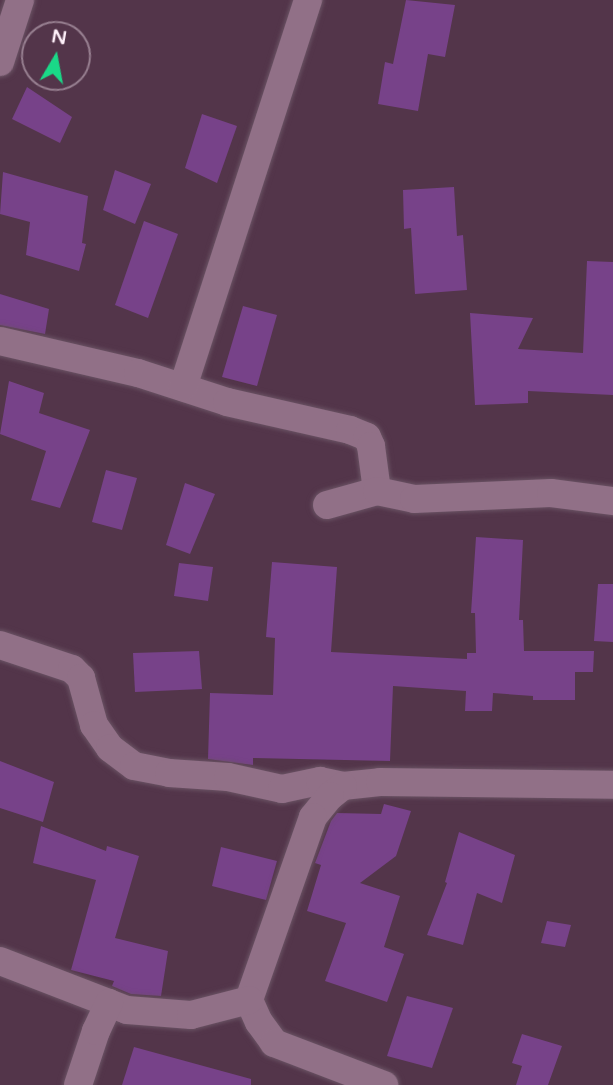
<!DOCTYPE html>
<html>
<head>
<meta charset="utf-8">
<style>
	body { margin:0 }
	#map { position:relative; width:613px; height:1085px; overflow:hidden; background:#53354a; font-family:"Varela Round",sans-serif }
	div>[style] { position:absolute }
	.building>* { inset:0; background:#774289 }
	.roads { filter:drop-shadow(0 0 2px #6a5364) drop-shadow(0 0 2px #6a5364) }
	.minor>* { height:28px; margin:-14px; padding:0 14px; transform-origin:14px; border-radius:14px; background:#917087 }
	span { translate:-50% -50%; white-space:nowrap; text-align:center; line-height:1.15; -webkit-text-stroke:7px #53354a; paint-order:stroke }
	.north { position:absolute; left:21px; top:21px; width:70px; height:70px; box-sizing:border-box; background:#53354a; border:2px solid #977f90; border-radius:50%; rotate:10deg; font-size:19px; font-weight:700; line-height:28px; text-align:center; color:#fdeef8 }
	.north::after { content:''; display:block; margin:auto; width:24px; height:32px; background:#1ad988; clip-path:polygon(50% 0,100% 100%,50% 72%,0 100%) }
</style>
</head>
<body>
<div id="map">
	<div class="building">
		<div style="clip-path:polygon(406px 0,455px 5px,445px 57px,428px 54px,418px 111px,378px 104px,385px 62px,393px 64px)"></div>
		<div style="clip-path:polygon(27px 87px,72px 117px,60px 143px,12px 119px)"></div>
		<div style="clip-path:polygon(202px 114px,237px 126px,217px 183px,185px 168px)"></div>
		<div style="clip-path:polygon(115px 170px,151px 184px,135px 224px,103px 210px)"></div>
		<div style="clip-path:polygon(3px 172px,88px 196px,82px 243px,86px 244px,79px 271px,26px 255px,30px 222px,0 214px)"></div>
		<div style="clip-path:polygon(454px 187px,457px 236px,463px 235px,467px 290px,415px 294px,411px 228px,404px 229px,403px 190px)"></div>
		<div style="clip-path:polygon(144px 221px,178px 234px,148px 318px,115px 305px)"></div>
		<div style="clip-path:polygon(587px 261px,613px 262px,613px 395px,528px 391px,528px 403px,475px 405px,470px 313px,533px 318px,518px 349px,583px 353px)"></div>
		<div style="clip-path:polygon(0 294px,49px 309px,45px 334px,0 325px)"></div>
		<div style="clip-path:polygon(243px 306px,277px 315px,257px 386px,222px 377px)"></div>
		<div style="clip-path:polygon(9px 381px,44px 393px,39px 413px,90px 430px,60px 508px,31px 500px,46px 451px,0 434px)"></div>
		<div style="clip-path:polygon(106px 470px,137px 478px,122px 530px,92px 522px)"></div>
		<div style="clip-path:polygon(185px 483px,215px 494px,190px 554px,166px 545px)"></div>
		<div style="clip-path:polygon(476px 537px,523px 540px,519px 620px,523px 620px,524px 651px,594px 651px,593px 672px,575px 672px,575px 700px,533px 700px,533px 696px,493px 693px,492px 711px,465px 711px,466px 691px,393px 686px,390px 761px,253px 758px,253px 765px,208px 759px,210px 693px,273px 695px,275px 638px,266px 637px,272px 562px,337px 567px,331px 652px,467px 659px,467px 653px,476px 653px,475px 613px,471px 613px)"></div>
		<div style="clip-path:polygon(179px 563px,213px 567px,208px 601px,174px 596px)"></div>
		<div style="clip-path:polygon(598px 584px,613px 584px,613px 642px,594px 641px)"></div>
		<div style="clip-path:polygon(199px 651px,202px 689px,135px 692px,133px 653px)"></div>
		<div style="clip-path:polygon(0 761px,54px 782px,43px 822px,0 808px)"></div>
		<div style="clip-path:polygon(384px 804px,411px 811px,396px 856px,360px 883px,400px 896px,384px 947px,404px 954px,387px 1002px,325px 981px,346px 923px,307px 911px,321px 865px,315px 863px,331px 821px,337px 813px,381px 814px)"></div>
		<div style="clip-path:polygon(41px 826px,106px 851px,107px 846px,139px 856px,115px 938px,168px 951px,161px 996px,131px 994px,112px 986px,114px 981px,71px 970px,96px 880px,33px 863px)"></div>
		<div style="clip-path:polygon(459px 832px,515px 855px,502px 903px,477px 893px,463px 945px,427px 935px,447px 883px,445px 882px)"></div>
		<div style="clip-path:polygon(221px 847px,277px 861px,266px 900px,212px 886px)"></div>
		<div style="clip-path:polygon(547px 921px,571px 925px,565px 947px,541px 943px)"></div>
		<div style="clip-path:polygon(407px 996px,453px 1008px,432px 1068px,387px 1056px)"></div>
		<div style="clip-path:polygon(522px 1034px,562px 1046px,548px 1085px,516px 1085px,522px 1066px,512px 1063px)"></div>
		<div style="clip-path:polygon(134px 1047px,251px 1079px,251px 1085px,122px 1085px)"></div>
	</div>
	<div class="roads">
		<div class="minor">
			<div style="left:0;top:62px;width:65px;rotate:-72.1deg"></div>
			<div style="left:0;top:341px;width:142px;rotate:13.1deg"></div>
			<div style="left:138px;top:373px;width:94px;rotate:18deg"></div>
			<div style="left:227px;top:402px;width:126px;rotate:12.8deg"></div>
			<div style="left:350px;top:430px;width:18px;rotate:22deg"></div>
			<div style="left:367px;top:437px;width:10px;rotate:66deg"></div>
			<div style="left:371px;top:446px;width:45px;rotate:82.4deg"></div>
			<div style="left:183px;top:387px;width:407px;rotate:-72.1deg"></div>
			<div style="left:327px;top:505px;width:52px;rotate:-15.6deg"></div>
			<div style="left:377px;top:491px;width:38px;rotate:12deg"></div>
			<div style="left:414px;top:499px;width:137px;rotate:-2.5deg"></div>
			<div style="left:551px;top:493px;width:63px;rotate:7.4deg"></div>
			<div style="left:0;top:645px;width:76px;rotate:18.4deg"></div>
			<div style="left:72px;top:669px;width:13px;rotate:45deg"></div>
			<div style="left:81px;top:678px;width:49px;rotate:74.5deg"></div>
			<div style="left:94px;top:725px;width:28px;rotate:55deg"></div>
			<div style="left:110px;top:748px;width:30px;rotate:37deg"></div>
			<div style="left:134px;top:766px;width:36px;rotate:11deg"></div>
			<div style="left:169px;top:773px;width:59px;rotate:3.9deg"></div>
			<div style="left:228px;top:777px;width:55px;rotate:12.5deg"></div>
			<div style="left:282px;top:789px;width:39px;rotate:-12deg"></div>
			<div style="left:320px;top:781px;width:24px;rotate:12deg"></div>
			<div style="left:343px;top:786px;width:37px;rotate:-6deg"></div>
			<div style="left:380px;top:782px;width:233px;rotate:0.7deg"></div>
			<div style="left:343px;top:786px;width:16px;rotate:142deg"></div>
			<div style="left:330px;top:796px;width:27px;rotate:129deg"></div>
			<div style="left:313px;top:817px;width:194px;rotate:109.3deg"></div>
			<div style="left:249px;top:1000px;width:24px;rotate:66deg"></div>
			<div style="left:259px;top:1022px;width:26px;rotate:54deg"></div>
			<div style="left:274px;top:1043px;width:118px;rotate:20.9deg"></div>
			<div style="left:0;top:961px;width:136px;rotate:21.1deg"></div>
			<div style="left:127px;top:1010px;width:64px;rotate:4.5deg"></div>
			<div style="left:191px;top:1015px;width:60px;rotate:-14.5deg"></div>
			<div style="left:78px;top:1085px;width:57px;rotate:-71.6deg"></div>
			<div style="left:96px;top:1031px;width:31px;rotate:-65deg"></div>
		</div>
	</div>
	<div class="north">N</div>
</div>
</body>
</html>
